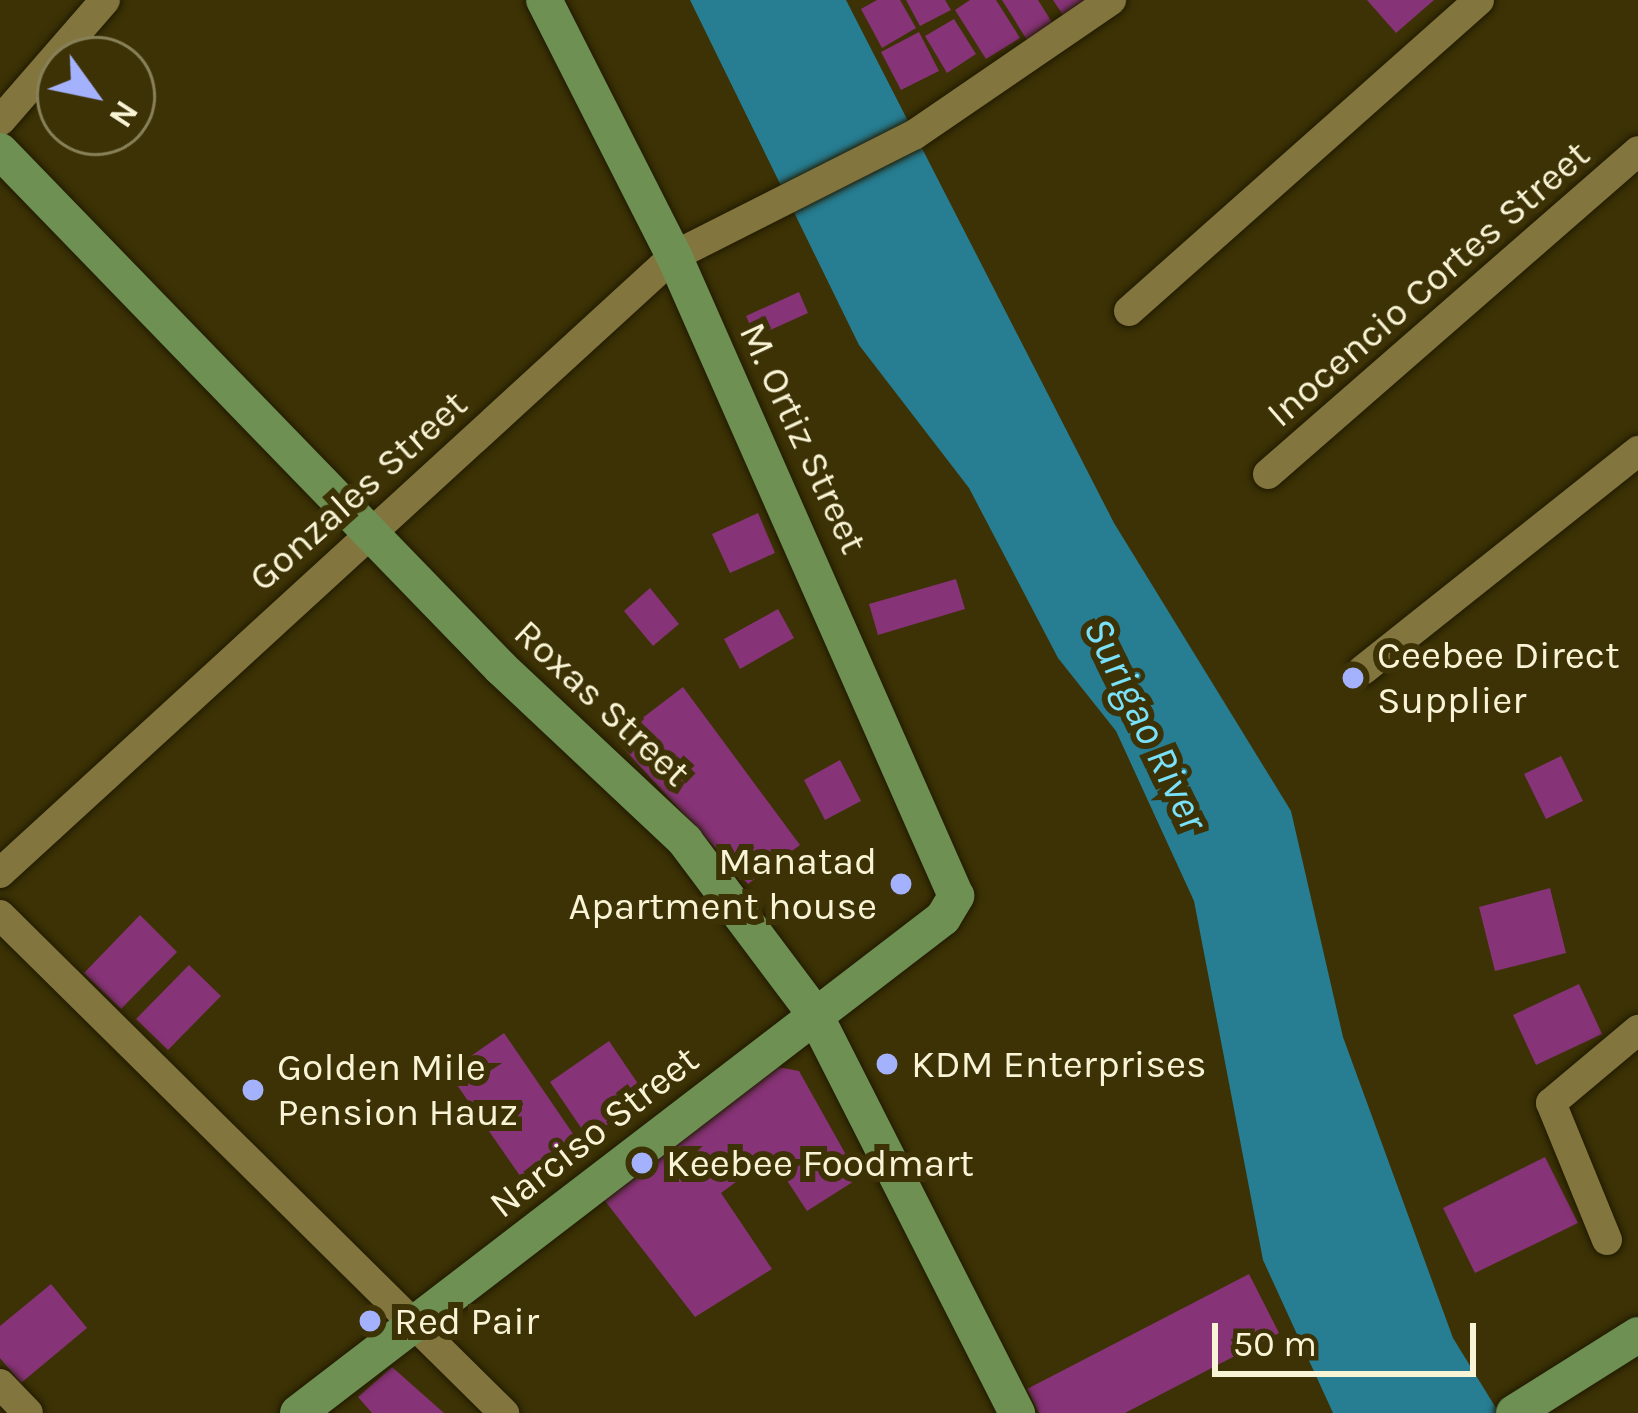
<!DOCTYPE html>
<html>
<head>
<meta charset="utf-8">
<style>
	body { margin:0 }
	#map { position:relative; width:1638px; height:1413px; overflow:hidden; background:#3c3205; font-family:Karla,sans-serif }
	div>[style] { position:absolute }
	.water>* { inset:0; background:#277d91 }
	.building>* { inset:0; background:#873377 }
	.roads { filter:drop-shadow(0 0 3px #201a00) drop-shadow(0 0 3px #201a00) }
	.street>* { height:30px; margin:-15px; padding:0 15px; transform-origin:15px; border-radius:15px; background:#82753e }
	.secondary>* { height:36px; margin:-18px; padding:0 18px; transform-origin:18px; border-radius:18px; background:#6e9053 }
	.dots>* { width:33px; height:33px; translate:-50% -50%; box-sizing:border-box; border:6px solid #3c3205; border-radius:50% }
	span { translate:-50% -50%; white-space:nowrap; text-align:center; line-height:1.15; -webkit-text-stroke:12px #3c3205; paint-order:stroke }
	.street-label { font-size:39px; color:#faf4d7 }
	.poi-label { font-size:39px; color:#faf4d7 }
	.left { translate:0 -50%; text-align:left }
	.right { translate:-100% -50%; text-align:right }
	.water-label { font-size:42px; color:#7ae1fb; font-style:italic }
	.north { position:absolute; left:36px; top:36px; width:120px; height:120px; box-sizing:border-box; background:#3c3205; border:3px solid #888059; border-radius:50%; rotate:123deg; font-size:33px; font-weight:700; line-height:48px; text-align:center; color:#faf4d7 }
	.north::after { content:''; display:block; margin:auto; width:42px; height:54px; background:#a4b1fc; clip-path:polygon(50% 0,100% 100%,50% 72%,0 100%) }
	.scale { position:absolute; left:1212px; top:1323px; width:264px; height:54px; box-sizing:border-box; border:6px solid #faf4d7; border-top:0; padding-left:15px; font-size:36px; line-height:42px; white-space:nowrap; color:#faf4d7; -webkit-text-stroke:9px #3c3205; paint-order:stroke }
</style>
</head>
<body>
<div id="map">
	<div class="water">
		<div style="clip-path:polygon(690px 0,846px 0,1114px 523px,1291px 811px,1343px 1037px,1453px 1338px,1499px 1413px,1333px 1413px,1263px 1260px,1194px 901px,1116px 731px,1058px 658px,969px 488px,859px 345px)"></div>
	</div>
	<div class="building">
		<div style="clip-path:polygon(877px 0,900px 0,916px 28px,882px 48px,861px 9px)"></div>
		<div style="clip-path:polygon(906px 0,945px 0,951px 10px,920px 26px)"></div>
		<div style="clip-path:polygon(970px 0,996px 0,1020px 38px,986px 59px,955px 10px)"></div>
		<div style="clip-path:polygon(1002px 0,1038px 0,1058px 32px,1032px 48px)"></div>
		<div style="clip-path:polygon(1053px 0,1085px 0,1063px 15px)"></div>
		<div style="clip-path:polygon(1367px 0,1434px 0,1396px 33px)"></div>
		<div style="clip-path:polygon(954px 19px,976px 54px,947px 73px,925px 36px)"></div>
		<div style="clip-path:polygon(919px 32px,939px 71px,901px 90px,881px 52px)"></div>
		<div style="clip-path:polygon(799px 292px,808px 313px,755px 337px,746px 316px)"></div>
		<div style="clip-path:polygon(758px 513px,775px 553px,730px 573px,712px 534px)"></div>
		<div style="clip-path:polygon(956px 579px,965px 609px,878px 635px,869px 604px)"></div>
		<div style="clip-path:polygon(650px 588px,679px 624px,653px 646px,624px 611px)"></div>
		<div style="clip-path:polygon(778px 609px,794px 638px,740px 669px,724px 639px)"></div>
		<div style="clip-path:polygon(683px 687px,800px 845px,748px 884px,615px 739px)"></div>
		<div style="clip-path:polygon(1561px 756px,1583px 801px,1546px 819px,1524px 774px)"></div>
		<div style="clip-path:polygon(840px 760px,861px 801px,825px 820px,804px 780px)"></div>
		<div style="clip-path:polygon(1550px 888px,1566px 953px,1495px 971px,1479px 907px)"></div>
		<div style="clip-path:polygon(140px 915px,177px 952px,121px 1009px,84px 973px)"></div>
		<div style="clip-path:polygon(189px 965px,221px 996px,168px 1050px,136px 1019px)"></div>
		<div style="clip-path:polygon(1579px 984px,1602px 1034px,1536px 1065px,1513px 1015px)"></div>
		<div style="clip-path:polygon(504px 1033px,580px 1144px,525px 1183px,448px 1072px)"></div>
		<div style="clip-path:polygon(609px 1041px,647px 1097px,588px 1138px,550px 1082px)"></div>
		<div style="clip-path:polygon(778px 1067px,799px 1071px,859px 1178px,807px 1211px,771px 1156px,721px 1193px,772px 1269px,695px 1317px,602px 1197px)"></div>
		<div style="clip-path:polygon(1545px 1157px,1578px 1223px,1475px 1273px,1443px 1208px)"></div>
		<div style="clip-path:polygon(1249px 1274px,1279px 1333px,1125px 1413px,1039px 1413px,1027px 1389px)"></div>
		<div style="clip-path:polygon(51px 1284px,87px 1328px,21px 1383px,0 1358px,0 1326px)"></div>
		<div style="clip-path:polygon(392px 1367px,444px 1413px,372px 1413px,358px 1397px)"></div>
	</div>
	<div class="roads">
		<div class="street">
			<div style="left:0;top:121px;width:160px;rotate:-49deg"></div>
			<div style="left:1129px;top:311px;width:468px;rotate:-41.6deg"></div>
			<div style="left:1268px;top:474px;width:491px;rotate:-41.1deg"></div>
			<div style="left:1363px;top:670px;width:352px;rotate:-38.5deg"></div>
			<div style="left:0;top:873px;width:914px;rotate:-42.47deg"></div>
			<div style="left:674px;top:256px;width:269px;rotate:-26.8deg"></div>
			<div style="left:914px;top:135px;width:239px;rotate:-34.4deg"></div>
			<div style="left:0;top:915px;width:709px;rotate:44.66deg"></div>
			<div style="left:1607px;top:1240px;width:148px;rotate:-112.2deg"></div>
			<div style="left:1551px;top:1103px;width:114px;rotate:-40deg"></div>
			<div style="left:0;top:1384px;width:40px;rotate:46deg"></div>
		</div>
		<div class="secondary">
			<div style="left:0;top:151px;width:720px;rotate:45.9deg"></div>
			<div style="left:501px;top:668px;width:253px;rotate:43.2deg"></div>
			<div style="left:685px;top:841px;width:215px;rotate:53.1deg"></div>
			<div style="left:814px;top:1013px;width:449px;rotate:63.1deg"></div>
			<div style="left:298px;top:1413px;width:813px;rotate:-37.5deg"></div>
			<div style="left:943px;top:918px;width:26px;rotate:-59deg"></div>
			<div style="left:956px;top:896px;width:699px;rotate:-113.78deg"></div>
			<div style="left:674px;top:256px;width:287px;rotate:-116.9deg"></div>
			<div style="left:1514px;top:1413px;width:146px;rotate:-32.2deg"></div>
		</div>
	</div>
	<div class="dots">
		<div style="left:1353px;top:678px;background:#a4b1fc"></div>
		<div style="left:901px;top:884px;background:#a4b1fc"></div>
		<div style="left:887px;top:1064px;background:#a4b1fc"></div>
		<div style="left:253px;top:1090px;background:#a4b1fc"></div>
		<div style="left:642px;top:1163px;background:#a4b1fc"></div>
		<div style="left:370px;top:1321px;background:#a4b1fc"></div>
	</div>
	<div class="street-label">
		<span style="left:1428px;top:284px;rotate:-41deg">Inocencio Cortes Street</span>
		<span style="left:803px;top:438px;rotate:65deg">M. Ortiz Street</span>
		<span style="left:358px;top:491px;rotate:-42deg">Gonzales Street</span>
		<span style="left:602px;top:703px;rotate:43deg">Roxas Street</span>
		<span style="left:594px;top:1132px;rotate:-38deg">Narciso Street</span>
	</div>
	<div class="poi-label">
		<span class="left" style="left:1377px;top:678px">Ceebee Direct<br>Supplier</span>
		<span class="right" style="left:877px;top:884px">Manatad<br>Apartment house</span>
		<span class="left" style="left:911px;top:1064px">KDM Enterprises</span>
		<span class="left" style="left:277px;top:1090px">Golden Mile<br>Pension Hauz</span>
		<span class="left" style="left:666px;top:1163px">Keebee Foodmart</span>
		<span class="left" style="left:394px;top:1321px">Red Pair</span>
	</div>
	<div class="water-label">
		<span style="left:1146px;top:724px;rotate:64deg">Surigao River</span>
	</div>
	<div class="north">N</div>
	<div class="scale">50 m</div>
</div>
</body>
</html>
